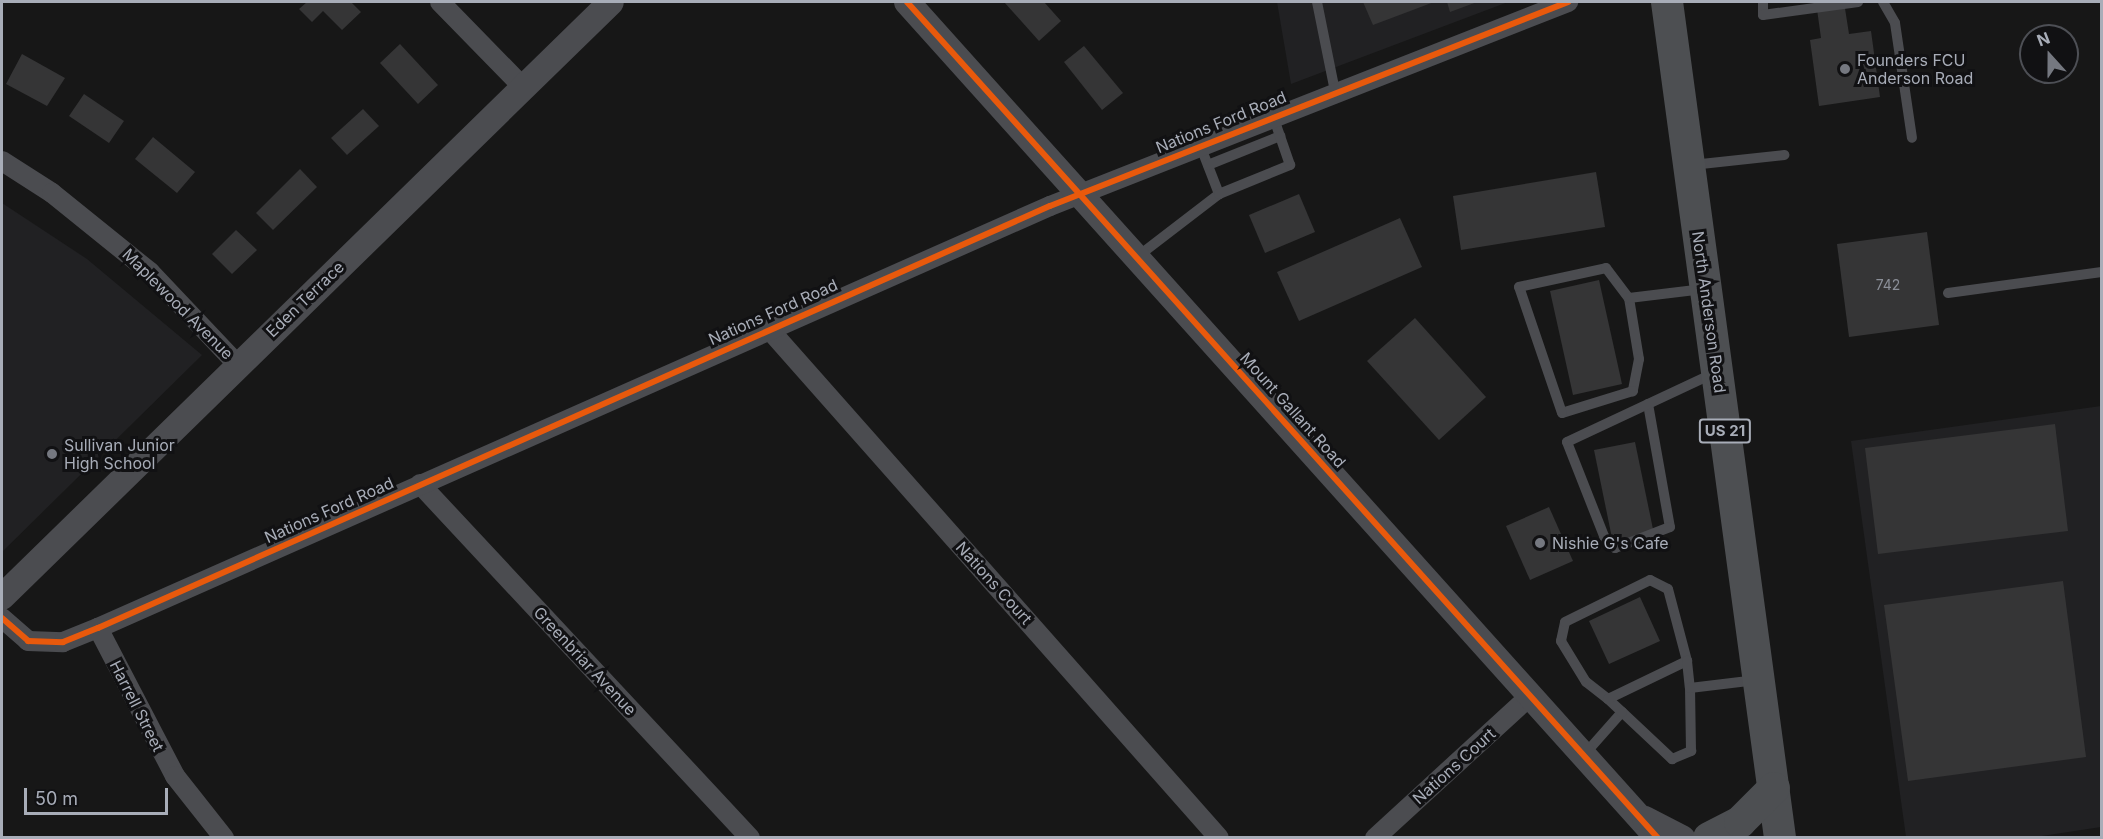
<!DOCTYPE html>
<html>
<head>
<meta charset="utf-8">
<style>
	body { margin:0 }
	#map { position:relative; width:2103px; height:839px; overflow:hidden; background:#171717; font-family:Inter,sans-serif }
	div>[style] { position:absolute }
	.built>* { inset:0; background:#212123 }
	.building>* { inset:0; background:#353536 }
	.service>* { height:10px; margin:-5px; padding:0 5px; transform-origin:5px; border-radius:5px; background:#4b4c50 }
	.minor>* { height:20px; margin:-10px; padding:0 10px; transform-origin:10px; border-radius:10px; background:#4b4c50 }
	.tertiary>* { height:26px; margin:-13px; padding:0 13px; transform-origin:13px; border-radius:13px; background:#4b4c50 }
	.primary>* { height:32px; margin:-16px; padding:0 16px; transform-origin:16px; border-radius:16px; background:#4d4f52 }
	.cycleway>* { height:6px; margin:-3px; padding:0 3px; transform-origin:3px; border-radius:3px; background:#e8590c }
	.dots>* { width:16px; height:16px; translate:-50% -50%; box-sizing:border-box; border:3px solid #111113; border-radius:50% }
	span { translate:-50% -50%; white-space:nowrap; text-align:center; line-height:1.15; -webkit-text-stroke:6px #111113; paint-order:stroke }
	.number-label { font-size:14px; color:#8b8f98 }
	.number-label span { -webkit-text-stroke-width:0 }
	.shield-label span { padding:2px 4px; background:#111113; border:2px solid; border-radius:4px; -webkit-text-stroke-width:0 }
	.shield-label { font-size:15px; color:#a8adb8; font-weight:700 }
	.poi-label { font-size:16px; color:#a8adb8 }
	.left { translate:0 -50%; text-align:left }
	.street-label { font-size:16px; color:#a8adb8 }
	.frame { position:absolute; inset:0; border:3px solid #a8adb8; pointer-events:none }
	.north { position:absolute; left:2019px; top:24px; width:60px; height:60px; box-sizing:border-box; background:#111113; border:2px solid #4d4f55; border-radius:50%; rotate:339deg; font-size:16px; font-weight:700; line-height:24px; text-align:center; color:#a8adb8 }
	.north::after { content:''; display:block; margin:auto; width:21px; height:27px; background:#757880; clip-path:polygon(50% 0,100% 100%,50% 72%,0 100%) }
	.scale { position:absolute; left:24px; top:788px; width:144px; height:27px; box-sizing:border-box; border:3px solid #a8adb8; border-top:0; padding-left:8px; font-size:18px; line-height:21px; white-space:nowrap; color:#a8adb8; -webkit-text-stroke:4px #111113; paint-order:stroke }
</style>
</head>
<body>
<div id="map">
	<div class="built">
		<div style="clip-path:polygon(1277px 2px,1508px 2px,1291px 84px)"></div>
		<div style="clip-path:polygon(2px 203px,87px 259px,202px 355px,2px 552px)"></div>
		<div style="clip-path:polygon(2101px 406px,2101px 827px,2028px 838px,1906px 837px,1851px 441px)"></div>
	</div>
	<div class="building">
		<div style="clip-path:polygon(307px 2px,351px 2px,361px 12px,342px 30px,323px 11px,312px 22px,299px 9px)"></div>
		<div style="clip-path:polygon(1004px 2px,1044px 2px,1061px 21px,1039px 41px)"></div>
		<div style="clip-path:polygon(1363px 2px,1434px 2px,1373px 25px)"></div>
		<div style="clip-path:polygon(1447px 2px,1477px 2px,1450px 12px)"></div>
		<div style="clip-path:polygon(1816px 2px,1844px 2px,1849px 34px,1871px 31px,1880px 97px,1819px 106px,1810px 40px,1821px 38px)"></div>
		<div style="clip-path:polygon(400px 44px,438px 85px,418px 104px,380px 63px)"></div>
		<div style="clip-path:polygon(1084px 46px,1123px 93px,1102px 110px,1064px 62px)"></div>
		<div style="clip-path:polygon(22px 54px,65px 78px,47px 106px,6px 84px)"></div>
		<div style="clip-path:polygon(84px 94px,124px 121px,109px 143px,69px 116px)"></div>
		<div style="clip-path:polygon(363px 109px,379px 126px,347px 155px,331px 138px)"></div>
		<div style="clip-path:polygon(153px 137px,195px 172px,177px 193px,135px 159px)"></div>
		<div style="clip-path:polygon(300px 169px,317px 187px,273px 230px,256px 213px)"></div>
		<div style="clip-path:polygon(1596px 172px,1605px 227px,1461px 250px,1453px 196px)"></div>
		<div style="clip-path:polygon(1299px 194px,1315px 232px,1265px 253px,1249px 215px)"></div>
		<div style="clip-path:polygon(1400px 218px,1422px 267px,1299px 321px,1277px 272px)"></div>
		<div style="clip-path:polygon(236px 230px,257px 250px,232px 274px,212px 254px)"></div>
		<div style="clip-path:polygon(1927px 232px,1939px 325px,1849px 337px,1837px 244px)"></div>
		<div style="clip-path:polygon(1599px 280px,1622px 384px,1573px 395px,1550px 291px)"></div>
		<div style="clip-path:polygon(1415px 318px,1486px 397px,1439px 440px,1367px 361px)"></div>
		<div style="clip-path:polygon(2055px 424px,2068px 531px,1878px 554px,1865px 448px)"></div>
		<div style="clip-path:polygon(1635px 442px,1654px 534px,1613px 543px,1594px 450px)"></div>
		<div style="clip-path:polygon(1549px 507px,1573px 561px,1530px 580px,1506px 526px)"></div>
		<div style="clip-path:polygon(2063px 581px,2086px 757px,1908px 781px,1884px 605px)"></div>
		<div style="clip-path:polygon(1640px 597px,1660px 641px,1609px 664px,1589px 621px)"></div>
	</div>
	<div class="service">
		<div style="left:1317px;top:2px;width:91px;rotate:78.6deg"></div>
		<div style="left:1763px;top:2px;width:13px;rotate:90deg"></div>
		<div style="left:1763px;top:15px;width:96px;rotate:-7.8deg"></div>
		<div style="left:1883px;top:2px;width:24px;rotate:60deg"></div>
		<div style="left:1895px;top:23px;width:116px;rotate:81.6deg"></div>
		<div style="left:1200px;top:145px;width:53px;rotate:68.8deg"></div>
		<div style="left:1208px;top:165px;width:78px;rotate:-21.9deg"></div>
		<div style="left:1692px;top:165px;width:93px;rotate:-6.2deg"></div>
		<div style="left:1137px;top:257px;width:103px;rotate:-37.5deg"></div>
		<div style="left:1219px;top:194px;width:77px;rotate:-22.2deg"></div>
		<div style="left:1290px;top:165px;width:52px;rotate:-109.1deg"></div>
		<div style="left:1948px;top:293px;width:155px;rotate:-7.8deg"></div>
		<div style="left:1629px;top:298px;width:62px;rotate:80.7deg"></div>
		<div style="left:1639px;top:359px;width:33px;rotate:101deg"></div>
		<div style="left:1633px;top:391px;width:74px;rotate:162.8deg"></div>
		<div style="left:1562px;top:413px;width:133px;rotate:-108.8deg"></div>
		<div style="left:1519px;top:287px;width:89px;rotate:-12.3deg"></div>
		<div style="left:1606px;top:268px;width:38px;rotate:53deg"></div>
		<div style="left:1629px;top:298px;width:75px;rotate:-6.9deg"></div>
		<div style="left:1648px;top:404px;width:125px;rotate:79.9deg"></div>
		<div style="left:1670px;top:527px;width:59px;rotate:159.1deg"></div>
		<div style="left:1615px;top:548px;width:16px;rotate:-133deg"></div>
		<div style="left:1604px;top:536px;width:101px;rotate:-111.5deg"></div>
		<div style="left:1567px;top:442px;width:162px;rotate:-25.1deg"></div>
		<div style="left:1608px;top:699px;width:28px;rotate:-142deg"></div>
		<div style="left:1586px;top:682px;width:48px;rotate:-121.4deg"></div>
		<div style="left:1561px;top:641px;width:19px;rotate:-78deg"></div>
		<div style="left:1565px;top:622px;width:95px;rotate:-26.3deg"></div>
		<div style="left:1650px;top:580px;width:20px;rotate:27deg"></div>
		<div style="left:1668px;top:589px;width:74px;rotate:75.2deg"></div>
		<div style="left:1622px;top:712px;width:69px;rotate:43.2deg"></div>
		<div style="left:1672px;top:759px;width:21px;rotate:-23deg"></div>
		<div style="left:1691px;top:751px;width:63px;rotate:-90.9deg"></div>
		<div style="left:1584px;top:755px;width:57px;rotate:-48.5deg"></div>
		<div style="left:1622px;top:712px;width:19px;rotate:-137deg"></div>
		<div style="left:1608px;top:699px;width:88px;rotate:-25.7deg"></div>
		<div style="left:1687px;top:661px;width:27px;rotate:84deg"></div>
		<div style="left:1690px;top:688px;width:67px;rotate:-6.8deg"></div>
	</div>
	<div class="minor">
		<div style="left:440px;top:2px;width:119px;rotate:45.7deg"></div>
		<div style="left:2px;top:161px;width:59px;rotate:32.6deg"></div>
		<div style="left:52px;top:193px;width:126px;rotate:38.9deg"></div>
		<div style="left:150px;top:272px;width:128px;rotate:46.6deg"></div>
		<div style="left:769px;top:329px;width:679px;rotate:48.52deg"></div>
		<div style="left:420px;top:484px;width:484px;rotate:47deg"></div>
		<div style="left:2px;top:618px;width:35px;rotate:41deg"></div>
		<div style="left:28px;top:641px;width:35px;rotate:2deg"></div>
		<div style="left:63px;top:642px;width:38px;rotate:-22deg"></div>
		<div style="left:98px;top:628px;width:1041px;rotate:-23.91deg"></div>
		<div style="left:1050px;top:206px;width:557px;rotate:-21.5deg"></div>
		<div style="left:98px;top:628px;width:167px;rotate:62.5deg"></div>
		<div style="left:175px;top:776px;width:79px;rotate:51.7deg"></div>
		<div style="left:1375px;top:838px;width:213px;rotate:-42.5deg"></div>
	</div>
	<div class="tertiary">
		<div style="left:907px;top:2px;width:1124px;rotate:48.07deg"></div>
		<div style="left:2px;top:597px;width:851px;rotate:-44.33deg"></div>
		<div style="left:1645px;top:819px;width:42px;rotate:27.2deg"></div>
	</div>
	<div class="primary">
		<div style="left:1667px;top:2px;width:844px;rotate:82.3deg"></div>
		<div style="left:1709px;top:838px;width:35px;rotate:-27deg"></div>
		<div style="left:1740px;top:822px;width:48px;rotate:-45deg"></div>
	</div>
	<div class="cycleway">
		<div style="left:907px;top:2px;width:1124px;rotate:48.07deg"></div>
		<div style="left:2px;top:618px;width:35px;rotate:41deg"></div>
		<div style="left:28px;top:641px;width:35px;rotate:2deg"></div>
		<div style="left:63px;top:642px;width:38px;rotate:-22deg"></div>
		<div style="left:98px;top:628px;width:1041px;rotate:-23.91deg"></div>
		<div style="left:1050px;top:206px;width:557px;rotate:-21.5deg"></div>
	</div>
	<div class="dots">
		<div style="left:1845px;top:69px;background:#757880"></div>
		<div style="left:52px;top:454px;background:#757880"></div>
		<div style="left:1540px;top:543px;background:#757880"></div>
	</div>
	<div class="number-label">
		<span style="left:1888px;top:285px">742</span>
	</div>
	<div class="shield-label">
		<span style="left:1725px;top:431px">US 21</span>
	</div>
	<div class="poi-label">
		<span class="left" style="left:1857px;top:69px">Founders FCU<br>Anderson Road</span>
		<span class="left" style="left:64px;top:454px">Sullivan Junior<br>High School</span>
		<span class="left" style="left:1552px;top:543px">Nishie G's Cafe</span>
	</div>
	<div class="street-label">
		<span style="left:1221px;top:122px;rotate:-22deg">Nations Ford Road</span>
		<span style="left:305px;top:299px;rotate:-44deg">Eden Terrace</span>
		<span style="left:178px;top:304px;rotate:45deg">Maplewood Avenue</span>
		<span style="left:773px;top:312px;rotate:-24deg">Nations Ford Road</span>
		<span style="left:1709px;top:312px;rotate:82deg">North Anderson Road</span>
		<span style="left:1293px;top:410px;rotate:48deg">Mount Gallant Road</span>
		<span style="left:329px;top:510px;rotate:-24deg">Nations Ford Road</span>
		<span style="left:994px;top:583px;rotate:48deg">Nations Court</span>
		<span style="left:585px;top:661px;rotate:47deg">Greenbriar Avenue</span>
		<span style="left:137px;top:706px;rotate:63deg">Harrell Street</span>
		<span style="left:1454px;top:766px;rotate:-42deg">Nations Court</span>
	</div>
	<div class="frame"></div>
	<div class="north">N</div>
	<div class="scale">50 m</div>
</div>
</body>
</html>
